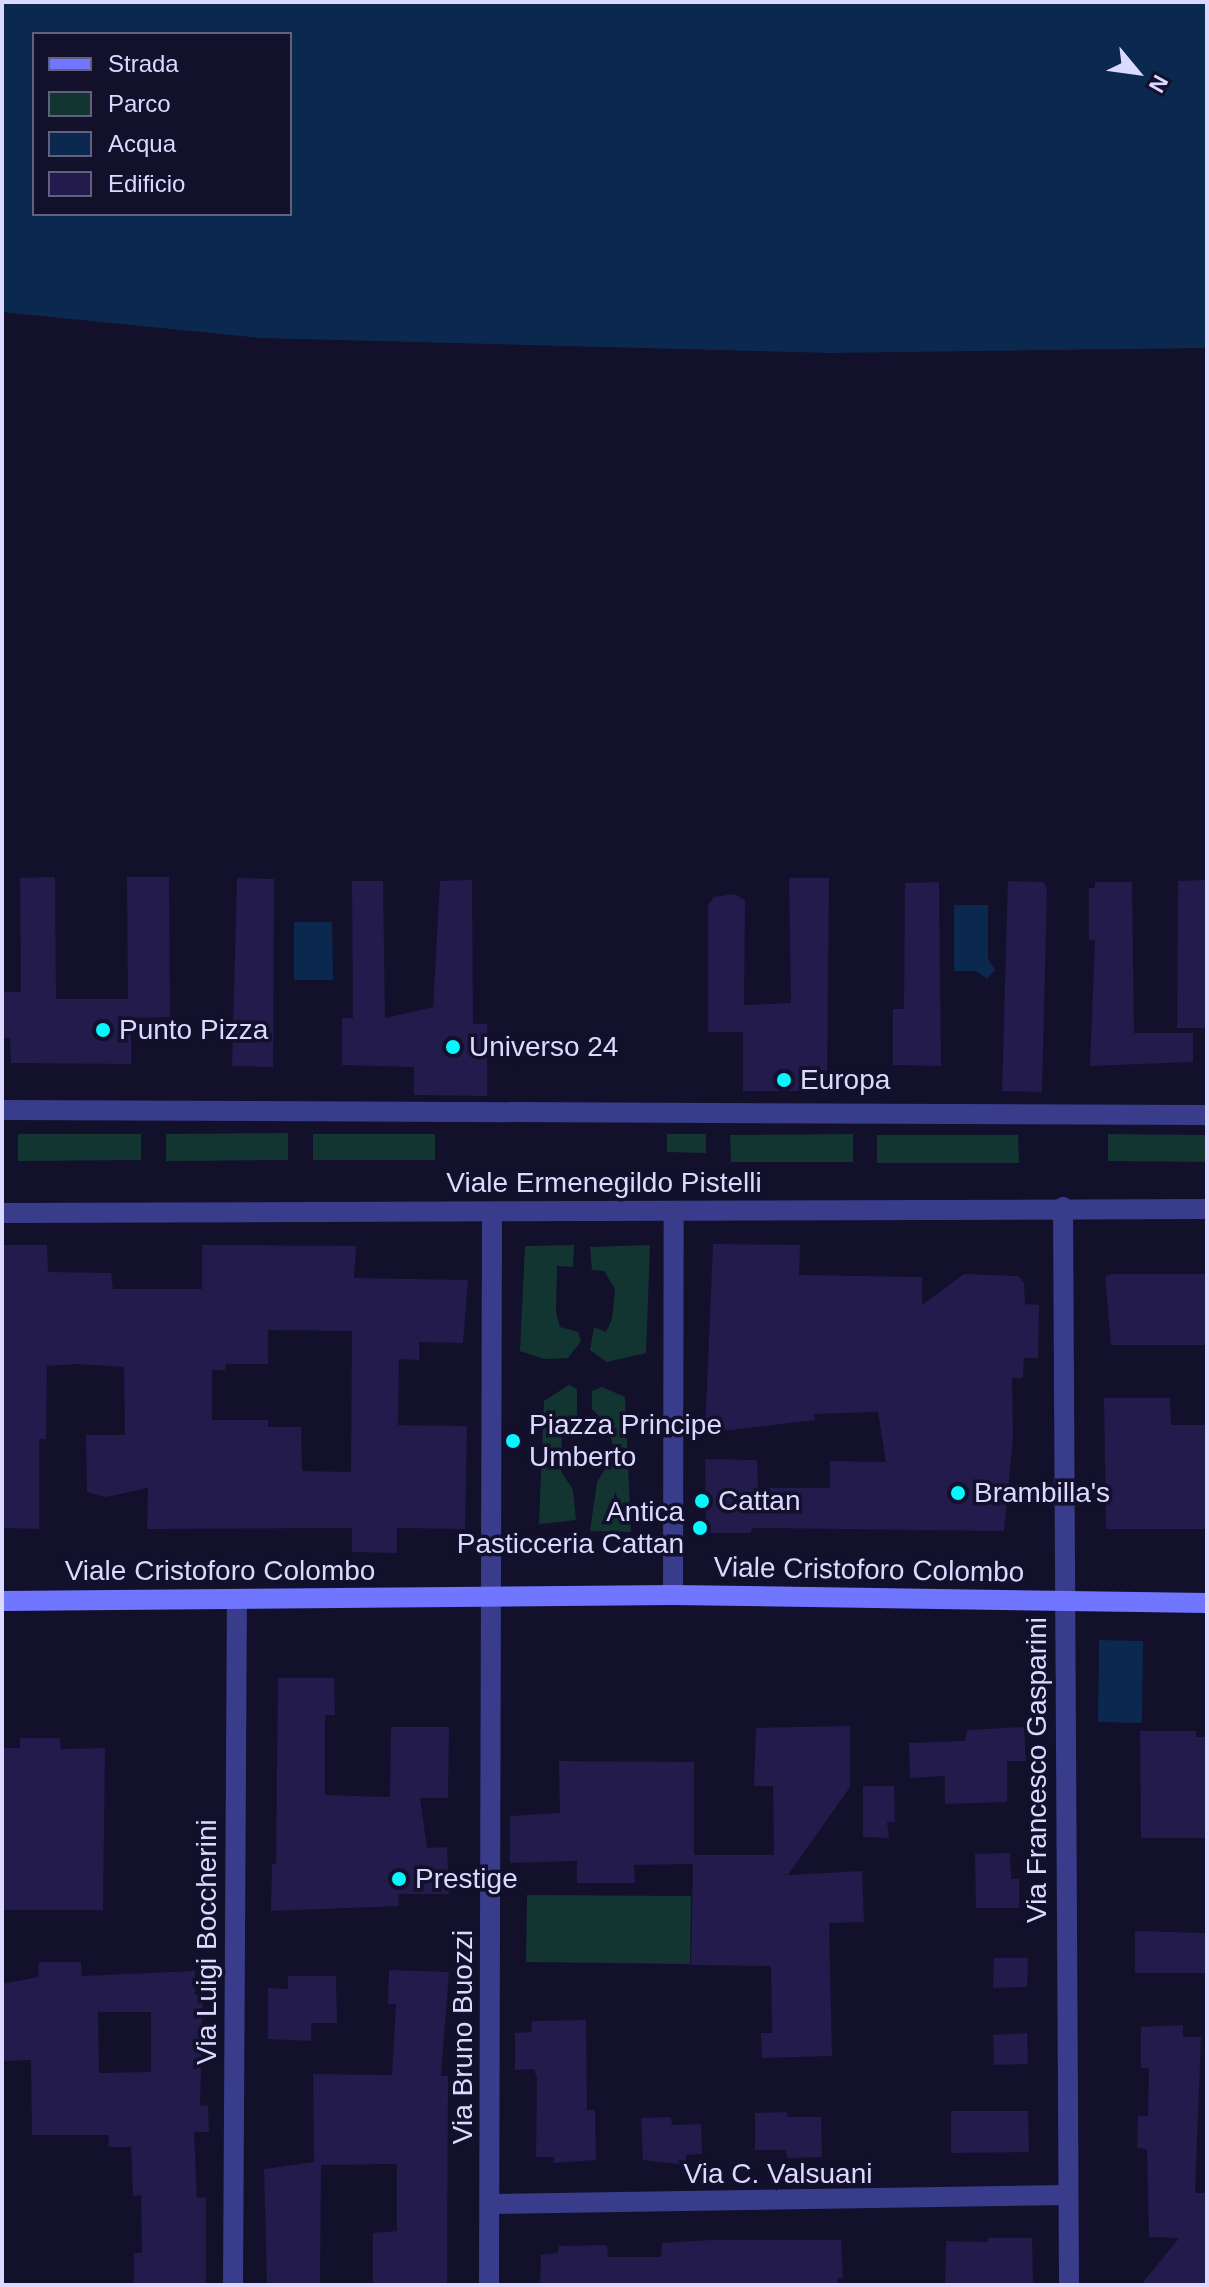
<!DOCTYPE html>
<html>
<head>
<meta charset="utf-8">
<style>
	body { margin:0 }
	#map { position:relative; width:1209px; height:2287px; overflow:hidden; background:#12102a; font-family:Helvetica,sans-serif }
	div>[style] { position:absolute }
	.green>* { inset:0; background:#123531 }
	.water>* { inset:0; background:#0b284e }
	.building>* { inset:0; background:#221b4c }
	.street>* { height:20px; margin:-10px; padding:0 10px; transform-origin:10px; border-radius:10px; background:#393c8b }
	.secondary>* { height:20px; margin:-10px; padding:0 10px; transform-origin:10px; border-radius:10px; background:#7076ff }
	.dots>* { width:22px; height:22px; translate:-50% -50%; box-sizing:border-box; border:4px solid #12102a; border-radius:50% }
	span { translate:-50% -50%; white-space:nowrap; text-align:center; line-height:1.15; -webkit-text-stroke:7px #12102a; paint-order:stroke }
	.poi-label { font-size:28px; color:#dbd9ff }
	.left { translate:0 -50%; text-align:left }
	.right { translate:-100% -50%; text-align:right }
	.street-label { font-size:28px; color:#dbd9ff }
	.frame { position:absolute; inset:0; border:4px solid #dbd9ff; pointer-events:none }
	.legend { position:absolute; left:32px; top:32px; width:260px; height:184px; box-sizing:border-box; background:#12102a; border:2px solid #62607f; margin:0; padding:10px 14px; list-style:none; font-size:24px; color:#dbd9ff }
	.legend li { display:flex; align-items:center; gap:16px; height:40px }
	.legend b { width:40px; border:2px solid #62607f }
	.north { position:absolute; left:1097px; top:32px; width:80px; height:80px; -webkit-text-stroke:6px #12102a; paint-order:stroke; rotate:119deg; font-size:22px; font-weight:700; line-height:32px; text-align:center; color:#dbd9ff }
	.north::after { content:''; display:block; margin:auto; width:28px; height:36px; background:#dbd9ff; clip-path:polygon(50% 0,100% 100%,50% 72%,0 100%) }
</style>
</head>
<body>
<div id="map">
	<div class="green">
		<div style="clip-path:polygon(288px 1133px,288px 1160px,166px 1161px,166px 1134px)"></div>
		<div style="clip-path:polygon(18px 1134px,141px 1134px,141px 1160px,18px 1161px)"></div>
		<div style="clip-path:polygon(313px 1134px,435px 1134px,435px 1160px,313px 1160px)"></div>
		<div style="clip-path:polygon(667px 1134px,706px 1134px,706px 1153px,667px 1152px)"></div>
		<div style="clip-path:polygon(853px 1134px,853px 1162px,731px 1162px,730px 1135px)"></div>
		<div style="clip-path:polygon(1108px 1134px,1207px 1135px,1207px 1162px,1108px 1161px)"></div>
		<div style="clip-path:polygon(877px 1135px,1018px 1135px,1019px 1163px,877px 1163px)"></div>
		<div style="clip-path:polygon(574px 1245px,573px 1267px,557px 1266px,556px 1312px,560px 1327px,578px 1332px,581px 1341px,568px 1358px,544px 1359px,520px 1351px,525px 1246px)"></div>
		<div style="clip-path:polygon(650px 1245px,646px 1353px,607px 1362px,590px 1350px,594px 1327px,606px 1332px,612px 1319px,615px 1289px,604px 1271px,592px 1270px,590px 1247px)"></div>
		<div style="clip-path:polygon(569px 1385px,577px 1389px,577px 1415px,562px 1433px,561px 1471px,573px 1490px,576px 1520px,539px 1524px,544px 1401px)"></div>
		<div style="clip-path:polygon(602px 1387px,625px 1397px,631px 1532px,590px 1531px,597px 1482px,615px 1453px,607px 1424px,592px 1409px,592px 1391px)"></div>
		<div style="clip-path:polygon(527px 1895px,691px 1896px,690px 1964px,526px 1962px)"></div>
	</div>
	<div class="water">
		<div style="clip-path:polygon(evenodd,2px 2px,1207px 2px,1207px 348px,830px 353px,261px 338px,2px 312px,2px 2px,34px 34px,290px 34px,290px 214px,34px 214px,34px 34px)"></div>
		<div style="clip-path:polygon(954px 905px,988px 905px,988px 959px,995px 970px,987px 979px,976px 971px,954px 971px)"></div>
		<div style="clip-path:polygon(294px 922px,332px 922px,333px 980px,294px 980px)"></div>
		<div style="clip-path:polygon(1099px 1640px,1143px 1641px,1142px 1723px,1098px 1722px)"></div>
	</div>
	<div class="building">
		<div style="clip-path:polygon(55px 877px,56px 999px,128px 999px,127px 877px,169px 877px,170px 1017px,131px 1018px,131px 1064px,11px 1063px,10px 1038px,2px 1038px,2px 992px,21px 992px,20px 878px)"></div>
		<div style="clip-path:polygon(237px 878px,274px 879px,273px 1067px,232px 1066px)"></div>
		<div style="clip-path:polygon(789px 878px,829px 878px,827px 1091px,743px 1091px,743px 1032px,708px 1032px,708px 905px,714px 897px,734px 894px,745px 900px,744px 1005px,791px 1003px)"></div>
		<div style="clip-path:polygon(472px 880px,473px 1024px,487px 1024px,487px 1096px,414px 1095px,414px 1067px,342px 1065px,342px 1018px,353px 1018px,352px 881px,383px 881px,385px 1018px,433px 1007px,440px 881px)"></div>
		<div style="clip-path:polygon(1207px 880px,1207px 1028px,1177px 1028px,1178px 881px)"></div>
		<div style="clip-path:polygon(1008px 881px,1043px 882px,1047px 888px,1042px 1092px,1002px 1091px)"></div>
		<div style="clip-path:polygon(939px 882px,941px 1066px,893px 1065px,893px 1009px,904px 1009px,905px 883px)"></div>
		<div style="clip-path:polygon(1095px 882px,1132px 882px,1134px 1033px,1193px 1033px,1193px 1062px,1090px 1066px,1095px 940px,1089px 940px,1089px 888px,1095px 888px)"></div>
		<div style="clip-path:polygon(713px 1244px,800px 1245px,799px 1275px,922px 1277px,922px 1305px,964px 1274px,1018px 1276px,1024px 1283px,1025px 1304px,1039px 1305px,1038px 1358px,1024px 1358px,1023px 1378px,1012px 1378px,1013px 1437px,1004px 1531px,752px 1528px,751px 1533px,706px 1533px,705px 1459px,757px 1460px,758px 1488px,830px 1488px,830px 1461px,886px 1462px,878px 1412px,814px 1414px,815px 1420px,705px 1433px)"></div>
		<div style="clip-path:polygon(evenodd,2px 1245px,47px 1245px,48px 1272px,111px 1273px,113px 1289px,202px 1289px,202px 1245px,356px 1246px,354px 1278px,468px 1280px,463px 1343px,419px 1342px,419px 1360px,399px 1359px,398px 1425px,467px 1426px,465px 1529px,397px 1528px,397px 1553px,352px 1552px,352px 1528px,147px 1529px,148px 1488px,106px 1497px,87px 1492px,86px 1435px,125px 1435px,124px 1367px,77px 1364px,47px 1366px,46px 1439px,39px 1439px,39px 1529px,2px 1528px,2px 1245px,268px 1330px,352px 1331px,351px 1472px,302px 1471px,301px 1427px,268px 1427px,268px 1420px,212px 1420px,212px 1370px,225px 1370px,226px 1364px,268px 1364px,268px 1330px)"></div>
		<div style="clip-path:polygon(1111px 1274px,1207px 1274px,1207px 1345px,1111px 1345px,1105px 1277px)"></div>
		<div style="clip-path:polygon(1104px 1398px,1170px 1398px,1171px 1425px,1207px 1425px,1207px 1529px,1106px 1529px)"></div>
		<div style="clip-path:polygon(278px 1678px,334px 1678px,335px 1715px,325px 1715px,325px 1795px,390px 1797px,391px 1727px,449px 1727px,448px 1798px,420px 1798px,427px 1848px,447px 1847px,449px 1894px,398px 1894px,399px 1906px,271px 1911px,272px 1864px,276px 1864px)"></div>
		<div style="clip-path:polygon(850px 1726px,850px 1787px,788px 1875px,862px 1871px,864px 1922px,829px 1923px,832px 2056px,762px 2058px,761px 2033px,772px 2033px,771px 1966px,691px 1965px,693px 1864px,634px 1865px,635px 1883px,577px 1883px,577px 1861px,510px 1863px,510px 1816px,560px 1813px,559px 1761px,694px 1762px,694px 1855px,774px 1855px,773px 1786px,754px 1786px,756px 1728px)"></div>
		<div style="clip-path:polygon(1024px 1727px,1026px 1761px,1007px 1761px,1007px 1802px,945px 1804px,945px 1776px,910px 1778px,909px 1743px,965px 1741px,967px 1730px)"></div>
		<div style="clip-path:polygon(1140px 1731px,1196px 1731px,1196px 1737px,1207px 1737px,1207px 1838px,1141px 1838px)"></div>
		<div style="clip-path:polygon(20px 1738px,60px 1738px,61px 1749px,105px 1748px,103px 1910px,2px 1910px,2px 1748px,20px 1748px)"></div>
		<div style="clip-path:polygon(863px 1786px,894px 1786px,895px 1822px,887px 1822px,889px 1838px,863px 1837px)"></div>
		<div style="clip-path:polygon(1010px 1853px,1011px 1879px,1019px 1879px,1019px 1908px,976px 1908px,975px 1854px)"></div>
		<div style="clip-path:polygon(1135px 1931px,1207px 1933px,1207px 1973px,1135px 1973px)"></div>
		<div style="clip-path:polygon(994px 1958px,1028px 1958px,1027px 1987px,993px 1988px)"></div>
		<div style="clip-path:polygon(evenodd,39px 1962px,81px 1962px,82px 1976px,195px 1971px,195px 1995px,203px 1995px,200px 2105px,208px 2106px,209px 2132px,194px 2132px,197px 2198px,206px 2197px,206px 2285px,134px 2285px,134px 2253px,142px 2253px,141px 2195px,133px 2196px,131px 2147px,108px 2147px,109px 2135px,32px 2135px,31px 2060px,2px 2061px,2px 1984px,38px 1977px,39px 1962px,98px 2012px,151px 2012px,151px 2072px,99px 2073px,98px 2012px)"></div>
		<div style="clip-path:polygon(389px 1970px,449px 1972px,441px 2076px,448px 2076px,447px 2285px,373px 2285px,373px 2233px,397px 2231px,397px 2164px,321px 2165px,320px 2285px,267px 2285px,264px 2169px,314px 2162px,313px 2074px,392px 2075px,396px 2004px,388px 2004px)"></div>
		<div style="clip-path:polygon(288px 1976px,336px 1976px,337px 2023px,311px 2023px,311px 2041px,268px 2039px,268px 1988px,288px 1989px)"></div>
		<div style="clip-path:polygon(586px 2020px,587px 2110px,595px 2110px,596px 2160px,554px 2163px,554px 2157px,536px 2157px,537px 2079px,534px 2069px,515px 2070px,515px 2033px,531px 2032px,532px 2021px)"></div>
		<div style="clip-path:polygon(1183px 2025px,1183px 2037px,1201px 2037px,1195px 2193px,1205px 2193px,1206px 2285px,1141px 2285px,1179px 2238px,1149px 2237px,1147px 2149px,1137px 2148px,1138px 2116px,1148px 2116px,1149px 2068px,1141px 2068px,1141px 2027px)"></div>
		<div style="clip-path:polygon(1027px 2033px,1028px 2064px,994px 2065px,993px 2035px)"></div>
		<div style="clip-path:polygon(951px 2111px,1028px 2111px,1029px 2152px,951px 2153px)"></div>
		<div style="clip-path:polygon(787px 2112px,787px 2117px,821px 2117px,822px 2157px,787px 2158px,786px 2150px,755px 2150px,755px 2113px)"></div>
		<div style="clip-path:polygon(671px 2117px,672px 2125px,701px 2124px,702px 2154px,686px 2155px,686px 2165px,643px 2160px,641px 2118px)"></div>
		<div style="clip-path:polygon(988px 2238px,1032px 2238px,1033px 2285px,945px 2283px,946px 2241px,988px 2242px)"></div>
		<div style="clip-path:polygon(711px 2240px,841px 2240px,843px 2278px,838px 2278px,838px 2285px,540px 2285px,541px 2255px,558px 2253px,559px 2246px,607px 2245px,608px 2257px,661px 2257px,662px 2243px)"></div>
	</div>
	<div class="street">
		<div style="left:2px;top:1110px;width:1205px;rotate:0.24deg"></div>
		<div style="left:1063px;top:1207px;width:1078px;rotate:89.68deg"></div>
		<div style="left:2px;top:1213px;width:1205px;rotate:-0.19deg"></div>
		<div style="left:673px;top:1595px;width:384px;rotate:-89.9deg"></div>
		<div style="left:490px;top:2204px;width:577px;rotate:-0.89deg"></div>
		<div style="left:233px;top:2285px;width:686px;rotate:-89.67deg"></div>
		<div style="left:489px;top:2285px;width:1073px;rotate:-89.84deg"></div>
	</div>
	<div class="secondary">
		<div style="left:2px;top:1601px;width:671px;rotate:-0.51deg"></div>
		<div style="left:673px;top:1595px;width:534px;rotate:0.86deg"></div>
	</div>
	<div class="dots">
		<div style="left:103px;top:1030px;background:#05f7ff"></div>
		<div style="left:453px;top:1047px;background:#05f7ff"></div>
		<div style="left:784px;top:1080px;background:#05f7ff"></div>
		<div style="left:513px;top:1441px;background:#05f7ff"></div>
		<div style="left:958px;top:1493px;background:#05f7ff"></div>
		<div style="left:702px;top:1501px;background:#05f7ff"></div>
		<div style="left:700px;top:1528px;background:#05f7ff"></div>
		<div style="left:399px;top:1879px;background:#05f7ff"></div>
	</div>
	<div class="poi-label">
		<span class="left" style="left:119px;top:1030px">Punto Pizza</span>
		<span class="left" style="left:469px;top:1047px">Universo 24</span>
		<span class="left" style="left:800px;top:1080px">Europa</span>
		<span class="left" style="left:529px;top:1441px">Piazza Principe<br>Umberto</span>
		<span class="left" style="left:974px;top:1493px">Brambilla's</span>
		<span class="left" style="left:718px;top:1501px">Cattan</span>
		<span class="right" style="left:684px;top:1528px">Antica<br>Pasticceria Cattan</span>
		<span class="left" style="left:415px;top:1879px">Prestige</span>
	</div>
	<div class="street-label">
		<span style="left:604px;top:1183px">Viale Ermenegildo Pistelli</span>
		<span style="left:869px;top:1570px;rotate:1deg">Viale Cristoforo Colombo</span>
		<span style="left:220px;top:1571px">Viale Cristoforo Colombo</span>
		<span style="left:1037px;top:1770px;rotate:-90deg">Via Francesco Gasparini</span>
		<span style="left:207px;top:1942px;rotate:-90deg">Via Luigi Boccherini</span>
		<span style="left:463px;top:2037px;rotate:-90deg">Via Bruno Buozzi</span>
		<span style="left:778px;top:2174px">Via C. Valsuani</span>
	</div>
	<div class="frame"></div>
	<ul class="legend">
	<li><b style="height:10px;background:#7076ff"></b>Strada</li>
	<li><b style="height:22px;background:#123531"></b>Parco</li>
	<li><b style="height:22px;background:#0b284e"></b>Acqua</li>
	<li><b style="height:22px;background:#221b4c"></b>Edificio</li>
	</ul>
	<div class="north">N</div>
</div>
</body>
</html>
